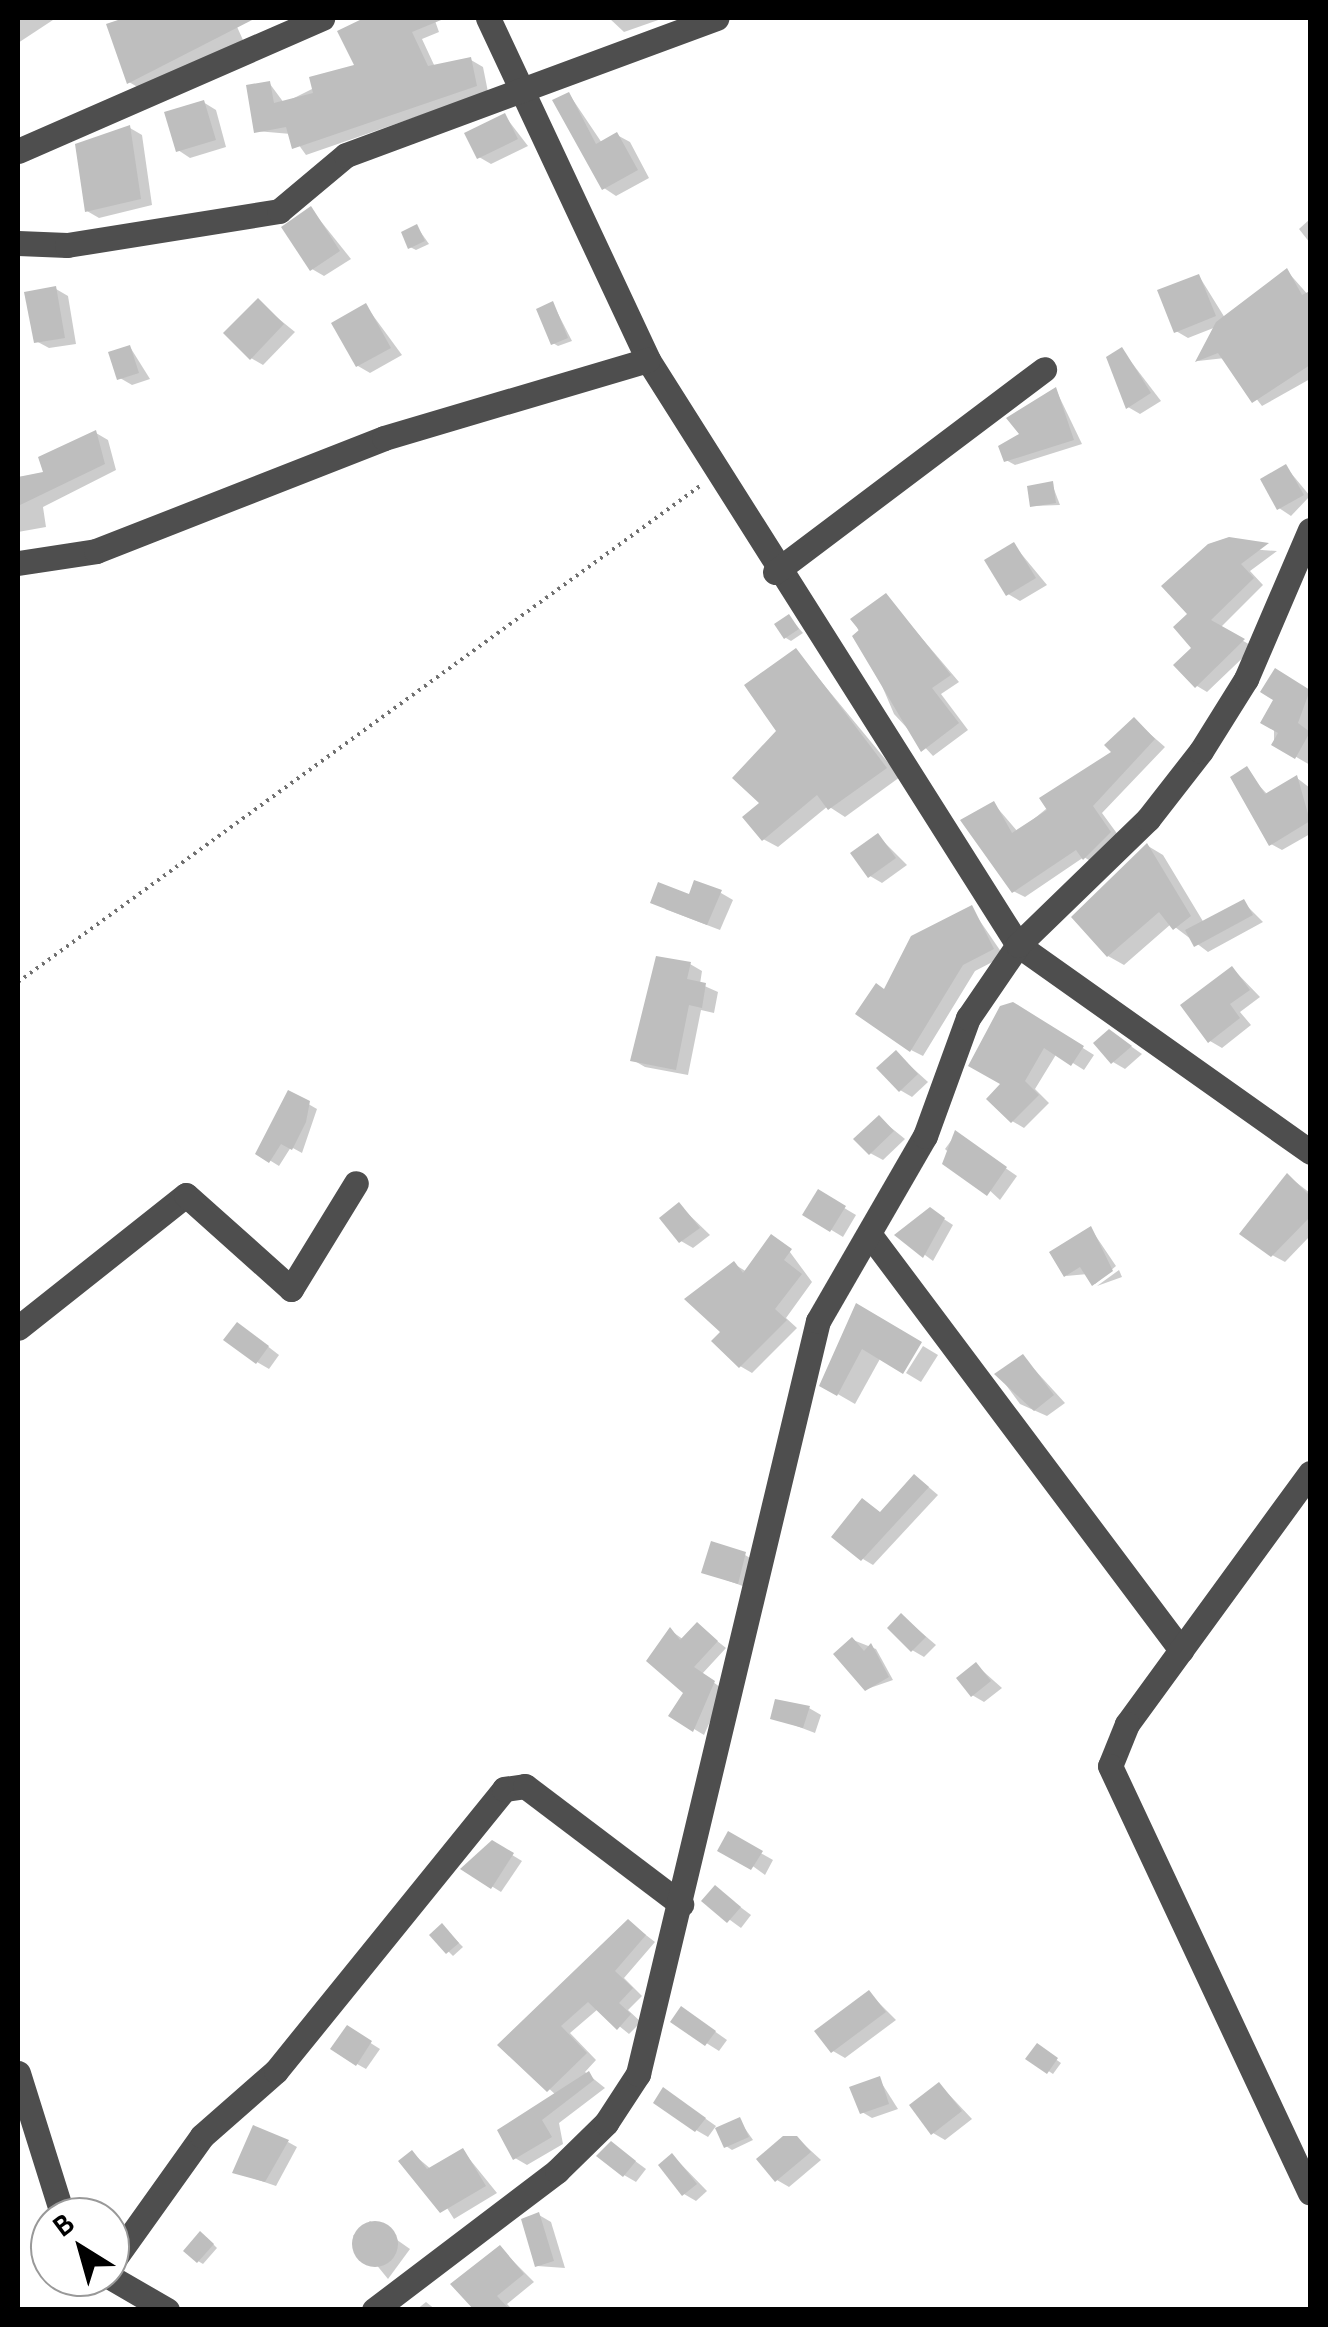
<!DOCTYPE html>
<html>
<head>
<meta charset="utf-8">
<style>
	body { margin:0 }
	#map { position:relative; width:1328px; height:2327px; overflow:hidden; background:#fff; font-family:Cabin,sans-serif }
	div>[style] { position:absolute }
	.shadow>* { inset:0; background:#0003 }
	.building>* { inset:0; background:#bebebe }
	.round { border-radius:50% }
	.path>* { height:4px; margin-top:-2px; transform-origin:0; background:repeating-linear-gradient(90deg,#707070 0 2.5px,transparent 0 7.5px) }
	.minor>* { height:25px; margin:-12.5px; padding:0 12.5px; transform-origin:12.5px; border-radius:12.5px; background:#4e4e4e }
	span { translate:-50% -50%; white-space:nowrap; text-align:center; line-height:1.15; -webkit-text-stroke:10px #fff; paint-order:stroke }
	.frame { position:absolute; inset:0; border:20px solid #000; pointer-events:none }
	.north { position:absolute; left:30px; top:2197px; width:100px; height:100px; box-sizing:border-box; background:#fff; border:2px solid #999; border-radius:50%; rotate:323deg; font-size:28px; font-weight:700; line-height:40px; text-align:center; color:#000 }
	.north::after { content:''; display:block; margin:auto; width:35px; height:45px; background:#000; clip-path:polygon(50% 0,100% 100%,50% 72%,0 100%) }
</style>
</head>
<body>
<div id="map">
	<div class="shadow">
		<div style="clip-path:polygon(18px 18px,56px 18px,18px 43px)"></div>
		<div style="clip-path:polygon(130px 18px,233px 18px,243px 40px,146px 92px,129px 82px,109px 26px)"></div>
		<div style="clip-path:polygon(369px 18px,434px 18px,439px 32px,422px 39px,435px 67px,471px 60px,483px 67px,488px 92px,306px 155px,291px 134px,256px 131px,270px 84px,284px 103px,358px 66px,340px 32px)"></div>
		<div style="clip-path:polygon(609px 18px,664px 18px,624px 32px)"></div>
		<div style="clip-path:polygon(569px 94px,602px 143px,617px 135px,630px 142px,649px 178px,616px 196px,604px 188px)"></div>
		<div style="clip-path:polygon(203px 102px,216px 110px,226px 147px,190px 158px,178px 150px)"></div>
		<div style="clip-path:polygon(505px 116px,528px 146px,491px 164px,479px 157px)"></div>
		<div style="clip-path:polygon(130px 128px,142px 135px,152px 205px,99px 218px,87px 211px)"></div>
		<div style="clip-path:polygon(311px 209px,351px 259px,324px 276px,312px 269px)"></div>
		<div style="clip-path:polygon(1310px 219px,1310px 243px,1299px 229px)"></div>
		<div style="clip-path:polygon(417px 227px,429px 244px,416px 250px,410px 247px)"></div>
		<div style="clip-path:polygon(1287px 271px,1310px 297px,1310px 379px,1262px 406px,1225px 358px,1198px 361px,1216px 327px,1188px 338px,1176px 331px,1199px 276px,1225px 318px)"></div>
		<div style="clip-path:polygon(56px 289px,68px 296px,76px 344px,49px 348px,36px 341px)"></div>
		<div style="clip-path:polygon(258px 302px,295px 332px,263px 365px,251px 358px)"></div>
		<div style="clip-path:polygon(553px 304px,572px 341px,558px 346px,553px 343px)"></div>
		<div style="clip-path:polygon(366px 306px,402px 355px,370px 373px,358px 366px)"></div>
		<div style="clip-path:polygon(130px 347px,150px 379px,132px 385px,120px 378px)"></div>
		<div style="clip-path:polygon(1122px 350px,1161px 401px,1140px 414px,1128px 407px)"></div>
		<div style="clip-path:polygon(1056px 390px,1082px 444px,1015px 465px,1006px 460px)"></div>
		<div style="clip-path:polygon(96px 433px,108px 440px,116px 470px,43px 507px,46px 527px,18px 532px,18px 477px,47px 475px)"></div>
		<div style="clip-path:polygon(1286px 467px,1310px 496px,1291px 516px,1279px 508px)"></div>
		<div style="clip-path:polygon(1052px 484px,1060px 505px,1033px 506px)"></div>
		<div style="clip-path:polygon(1014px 545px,1047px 585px,1020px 601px,1008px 594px)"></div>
		<div style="clip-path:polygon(1209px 546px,1277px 551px,1250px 571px,1263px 585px,1220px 628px,1254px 647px,1207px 692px,1197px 686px,1190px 614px)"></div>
		<div style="clip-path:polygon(886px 596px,959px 682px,941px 694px,968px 730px,933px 756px,894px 714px,854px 620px)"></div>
		<div style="clip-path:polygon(789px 617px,803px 633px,791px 641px,786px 638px)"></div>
		<div style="clip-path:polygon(796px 651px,900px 777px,845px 817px,828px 806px,778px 847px,763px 839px,763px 803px)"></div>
		<div style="clip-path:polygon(1274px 675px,1310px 693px,1310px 765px,1274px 744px)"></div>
		<div style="clip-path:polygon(1134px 720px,1165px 747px,1102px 813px,1121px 839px,1095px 864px,1084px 857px,1025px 897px,1013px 891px,994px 804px,1018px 832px,1114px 753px)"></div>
		<div style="clip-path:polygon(1297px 778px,1310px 788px,1310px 834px,1282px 850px,1271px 844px,1253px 779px,1268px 795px)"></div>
		<div style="clip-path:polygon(878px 836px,907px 865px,882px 883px,870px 876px)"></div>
		<div style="clip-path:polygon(1148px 846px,1163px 855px,1204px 923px,1243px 902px,1263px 922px,1208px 952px,1171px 924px,1124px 965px,1108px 956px)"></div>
		<div style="clip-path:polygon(721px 893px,733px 900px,720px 930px,665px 909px)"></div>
		<div style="clip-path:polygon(971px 908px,1004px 956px,975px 971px,923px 1056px,911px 1050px)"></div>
		<div style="clip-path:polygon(690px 964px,702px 971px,700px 984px,718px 992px,714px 1013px,701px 1010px,688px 1075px,645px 1067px,633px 1060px)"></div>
		<div style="clip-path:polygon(1233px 969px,1260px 997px,1240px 1012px,1251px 1025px,1222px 1048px,1210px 1041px)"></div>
		<div style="clip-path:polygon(1013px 1004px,1094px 1055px,1084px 1070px,1057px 1053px,1035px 1089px,1049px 1103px,1024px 1128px,1012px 1121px,1004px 1084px)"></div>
		<div style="clip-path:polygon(1122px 1040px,1142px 1054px,1125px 1069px,1113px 1062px)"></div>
		<div style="clip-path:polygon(896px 1053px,928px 1082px,912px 1097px,900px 1090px)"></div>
		<div style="clip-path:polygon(289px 1093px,317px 1109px,302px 1153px,291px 1147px,279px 1166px,258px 1153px)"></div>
		<div style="clip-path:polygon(879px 1118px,905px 1139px,883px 1160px,870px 1153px)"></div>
		<div style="clip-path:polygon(956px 1134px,1017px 1176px,1000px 1200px,945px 1149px)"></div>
		<div style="clip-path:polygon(1288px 1176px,1310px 1193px,1310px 1236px,1285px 1262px,1272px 1255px)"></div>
		<div style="clip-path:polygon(819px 1193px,856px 1215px,843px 1237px,805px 1214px)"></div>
		<div style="clip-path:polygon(679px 1205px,710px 1235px,693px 1248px,681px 1241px)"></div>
		<div style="clip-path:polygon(930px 1210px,953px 1225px,933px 1261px,897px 1234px)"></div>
		<div style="clip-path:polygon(1091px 1229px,1116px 1266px,1095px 1284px,1088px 1274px,1066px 1276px)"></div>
		<div style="clip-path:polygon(784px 1244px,812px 1282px,786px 1318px,797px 1328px,752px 1373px,740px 1366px,734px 1264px,747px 1272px)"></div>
		<div style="clip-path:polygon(1119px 1270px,1122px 1277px,1097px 1286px)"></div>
		<div style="clip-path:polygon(857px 1307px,881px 1357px,855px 1404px,822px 1385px)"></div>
		<div style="clip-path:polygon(249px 1332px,279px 1355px,269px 1369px,257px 1362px)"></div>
		<div style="clip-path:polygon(923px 1346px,938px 1355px,921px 1382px,906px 1373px)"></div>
		<div style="clip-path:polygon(1023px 1357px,1065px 1403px,1047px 1416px,1020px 1404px,998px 1374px)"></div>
		<div style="clip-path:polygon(925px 1484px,938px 1495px,873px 1565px,863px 1559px,881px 1514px)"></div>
		<div style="clip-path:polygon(745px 1555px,757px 1562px,751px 1589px,704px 1572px)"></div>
		<div style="clip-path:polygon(902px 1616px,936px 1645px,924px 1657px,912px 1650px)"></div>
		<div style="clip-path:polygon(697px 1625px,726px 1648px,702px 1674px,724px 1690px,704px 1735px,671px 1715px,686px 1693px,670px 1630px,684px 1640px)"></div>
		<div style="clip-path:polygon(853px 1640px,876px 1649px,893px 1680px,867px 1689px)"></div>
		<div style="clip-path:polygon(976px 1665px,1002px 1688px,984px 1702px,972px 1695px)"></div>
		<div style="clip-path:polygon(809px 1708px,821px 1715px,815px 1733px,773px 1717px)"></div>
		<div style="clip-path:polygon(729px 1835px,773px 1860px,765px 1875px,724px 1845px)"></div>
		<div style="clip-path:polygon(492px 1843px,522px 1861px,501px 1892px,464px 1869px)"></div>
		<div style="clip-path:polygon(715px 1888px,751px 1915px,741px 1928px,704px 1901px)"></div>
		<div style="clip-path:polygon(629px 1922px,655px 1942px,624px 1978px,642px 1996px,628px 2010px,641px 2022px,629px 2034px,598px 2009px,570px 2033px,596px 2060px,585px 2072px,605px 2088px,559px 2123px,563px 2144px,527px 2165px,515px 2158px,556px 2095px,501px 2045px)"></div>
		<div style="clip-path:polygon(442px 1926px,463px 1947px,453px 1956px,432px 1935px)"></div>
		<div style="clip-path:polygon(869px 1993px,896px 2020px,845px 2058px,833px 2051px)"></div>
		<div style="clip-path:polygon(693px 2016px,727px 2040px,719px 2051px,673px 2022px)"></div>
		<div style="clip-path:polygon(347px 2028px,380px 2049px,366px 2069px,357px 2064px)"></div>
		<div style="clip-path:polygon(1037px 2046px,1061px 2063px,1053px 2074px,1029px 2058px)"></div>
		<div style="clip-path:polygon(879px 2079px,898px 2109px,872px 2118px,862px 2112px)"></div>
		<div style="clip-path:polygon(940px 2085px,972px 2119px,945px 2140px,933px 2133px)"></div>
		<div style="clip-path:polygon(676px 2098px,716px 2126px,708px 2137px,696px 2130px)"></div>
		<div style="clip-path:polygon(739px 2120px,753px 2140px,732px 2150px,726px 2146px)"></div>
		<div style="clip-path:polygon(797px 2138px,821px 2160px,789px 2187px,777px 2180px)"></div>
		<div style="clip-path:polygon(288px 2142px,297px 2147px,276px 2186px,235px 2172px)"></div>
		<div style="clip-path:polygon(612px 2144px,646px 2169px,636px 2182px,624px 2175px)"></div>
		<div style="clip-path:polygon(463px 2151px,497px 2193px,454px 2219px,412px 2153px,432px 2170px)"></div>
		<div style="clip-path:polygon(673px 2156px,707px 2191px,696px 2201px,684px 2194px)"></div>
		<div style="clip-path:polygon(539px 2215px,551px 2222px,565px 2268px,537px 2266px)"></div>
		<div style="clip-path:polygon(370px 2221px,410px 2249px,388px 2279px,353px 2236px)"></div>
		<div style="clip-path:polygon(206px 2237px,217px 2248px,203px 2264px,198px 2261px)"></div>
		<div style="clip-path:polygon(500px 2248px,534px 2282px,507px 2304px,513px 2310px,478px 2310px)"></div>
		<div style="clip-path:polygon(426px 2302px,436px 2310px,416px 2310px)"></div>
	</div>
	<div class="building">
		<div style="clip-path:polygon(124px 18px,256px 18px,127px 84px,106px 24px)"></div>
		<div style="clip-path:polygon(364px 18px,446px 18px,412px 32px,428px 66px,471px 57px,477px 86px,292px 149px,286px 127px,254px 133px,246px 85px,270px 81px,274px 103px,313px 93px,309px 77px,354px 65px,337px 31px)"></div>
		<div style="clip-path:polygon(569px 92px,596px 144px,617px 132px,638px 170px,602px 190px,552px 100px)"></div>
		<div style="clip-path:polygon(204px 100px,216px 140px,176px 152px,164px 112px)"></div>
		<div style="clip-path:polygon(505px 113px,518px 139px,477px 159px,464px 133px)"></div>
		<div style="clip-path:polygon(130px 125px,141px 199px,85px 212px,75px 144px)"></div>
		<div style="clip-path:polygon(311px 206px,340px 251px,310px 271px,281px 227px)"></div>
		<div style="clip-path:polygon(417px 224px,425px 241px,408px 249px,401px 232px)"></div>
		<div style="clip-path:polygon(1287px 268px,1302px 295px,1310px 291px,1310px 365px,1252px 403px,1218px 353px,1195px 362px,1216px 322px)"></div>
		<div style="clip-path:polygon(1199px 274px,1216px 316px,1174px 333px,1157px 290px)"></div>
		<div style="clip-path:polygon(56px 286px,65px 338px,34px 343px,24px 292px)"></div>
		<div style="clip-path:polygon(258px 298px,284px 324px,250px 360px,223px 333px)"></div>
		<div style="clip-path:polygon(553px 301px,568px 338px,551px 345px,536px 309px)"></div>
		<div style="clip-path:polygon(366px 303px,391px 348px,356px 367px,331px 323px)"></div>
		<div style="clip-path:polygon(130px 345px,139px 373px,117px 380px,108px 352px)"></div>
		<div style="clip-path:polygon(1122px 347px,1151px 393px,1126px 409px,1106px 357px)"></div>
		<div style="clip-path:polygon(1056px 387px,1074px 440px,1004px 462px,998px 446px,1019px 434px,1006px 418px)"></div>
		<div style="clip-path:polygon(96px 430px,105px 464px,18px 506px,18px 477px,43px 472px,38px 457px)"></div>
		<div style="clip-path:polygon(1286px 464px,1304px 495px,1277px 510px,1260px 479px)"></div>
		<div style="clip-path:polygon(1053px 481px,1056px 503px,1030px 507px,1027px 486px)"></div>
		<div style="clip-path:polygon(1229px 537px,1269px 543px,1241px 564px,1254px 578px,1211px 620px,1245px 639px,1195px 688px,1173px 665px,1191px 648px,1173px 627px,1187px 614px,1161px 586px,1208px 544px)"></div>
		<div style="clip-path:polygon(1014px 542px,1036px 578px,1006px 596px,984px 560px)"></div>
		<div style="clip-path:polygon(886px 593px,951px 675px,932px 688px,959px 723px,921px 752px,852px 636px,859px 630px,850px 619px)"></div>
		<div style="clip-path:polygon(789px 614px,799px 629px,784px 639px,774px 624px)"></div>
		<div style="clip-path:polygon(796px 648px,887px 768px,828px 810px,817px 795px,762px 841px,742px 817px,759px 803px,732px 778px,776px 731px,744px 685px)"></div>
		<div style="clip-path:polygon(1275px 668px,1310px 690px,1298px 723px,1310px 732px,1295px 759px,1271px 745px,1278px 733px,1260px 723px,1273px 700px,1260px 692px)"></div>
		<div style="clip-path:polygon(1134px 717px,1155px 739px,1093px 806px,1111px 832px,1083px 860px,1076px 850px,1012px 893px,960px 820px,994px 801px,1012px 833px,1047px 810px,1039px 798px,1111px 752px,1104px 745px)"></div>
		<div style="clip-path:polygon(1247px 766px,1265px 794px,1297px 775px,1310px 821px,1269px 846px,1230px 777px)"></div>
		<div style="clip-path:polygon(878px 833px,896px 858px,868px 878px,850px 853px)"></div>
		<div style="clip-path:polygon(1147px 843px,1191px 916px,1173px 930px,1159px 912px,1107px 957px,1071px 917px)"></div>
		<div style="clip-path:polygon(694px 880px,722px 890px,707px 925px,650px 903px,658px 882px,689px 894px)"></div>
		<div style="clip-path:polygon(1244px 899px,1253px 915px,1194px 947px,1185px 930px)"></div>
		<div style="clip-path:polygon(972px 905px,994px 949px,963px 965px,910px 1052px,855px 1014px,876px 983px,884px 989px,911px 936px)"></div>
		<div style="clip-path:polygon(656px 956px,691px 962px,687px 979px,706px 983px,702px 1008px,689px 1005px,676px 1070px,630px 1061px)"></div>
		<div style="clip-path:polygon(1232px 966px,1250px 990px,1230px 1004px,1240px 1018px,1208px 1043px,1180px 1005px)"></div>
		<div style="clip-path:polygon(1013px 1002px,1084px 1046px,1071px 1066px,1044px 1048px,1025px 1081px,1039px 1095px,1011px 1123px,986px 1099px,1000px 1084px,968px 1066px,1000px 1006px)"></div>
		<div style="clip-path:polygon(1109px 1029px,1132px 1046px,1111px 1064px,1093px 1043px)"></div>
		<div style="clip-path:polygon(896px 1050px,918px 1074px,899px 1092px,876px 1068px)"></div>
		<div style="clip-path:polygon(288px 1090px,310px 1101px,306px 1122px,292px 1150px,281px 1144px,269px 1163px,255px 1154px)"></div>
		<div style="clip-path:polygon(879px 1115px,894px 1131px,869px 1155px,853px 1139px)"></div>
		<div style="clip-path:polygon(955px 1130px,1007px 1167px,987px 1196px,942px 1164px)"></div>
		<div style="clip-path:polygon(1287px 1173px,1310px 1196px,1310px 1217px,1271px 1257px,1239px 1234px)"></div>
		<div style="clip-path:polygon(818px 1189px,846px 1206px,830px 1232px,802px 1215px)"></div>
		<div style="clip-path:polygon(679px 1202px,700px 1228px,679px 1243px,659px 1218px)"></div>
		<div style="clip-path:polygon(930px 1207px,945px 1218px,923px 1258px,894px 1235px)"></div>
		<div style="clip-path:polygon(1091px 1226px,1113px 1271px,1092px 1286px,1080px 1267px,1064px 1277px,1049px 1252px)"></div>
		<div style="clip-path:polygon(771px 1234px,792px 1249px,784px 1260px,802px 1274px,775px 1309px,787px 1320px,739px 1368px,711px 1341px,720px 1332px,684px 1299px,734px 1261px,743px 1273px)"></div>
		<div style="clip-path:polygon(856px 1303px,922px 1342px,903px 1374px,862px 1349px,837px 1396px,819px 1386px)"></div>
		<div style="clip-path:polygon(237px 1322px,269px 1346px,256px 1364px,223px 1340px)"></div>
		<div style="clip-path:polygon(1023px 1354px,1054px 1395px,1034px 1411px,994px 1374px)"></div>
		<div style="clip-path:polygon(914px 1474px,929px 1487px,861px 1561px,831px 1537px,862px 1498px,880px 1512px)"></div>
		<div style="clip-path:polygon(711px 1541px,746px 1552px,738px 1584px,701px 1573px)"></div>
		<div style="clip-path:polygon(901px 1613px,926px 1637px,911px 1652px,887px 1628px)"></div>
		<div style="clip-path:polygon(697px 1622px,718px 1641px,694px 1667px,715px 1681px,693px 1732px,668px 1716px,683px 1693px,646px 1661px,670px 1627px,680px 1640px)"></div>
		<div style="clip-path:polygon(852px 1637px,864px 1651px,871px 1643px,889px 1677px,865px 1691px,833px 1654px)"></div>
		<div style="clip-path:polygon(976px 1662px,991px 1681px,971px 1697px,956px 1678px)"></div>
		<div style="clip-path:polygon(775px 1699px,810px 1706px,803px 1728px,770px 1719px)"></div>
		<div style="clip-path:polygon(728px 1831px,763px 1851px,751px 1870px,717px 1851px)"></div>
		<div style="clip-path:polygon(492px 1840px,514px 1853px,491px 1889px,460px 1869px)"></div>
		<div style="clip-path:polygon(715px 1885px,741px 1907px,727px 1923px,701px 1901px)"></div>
		<div style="clip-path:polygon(628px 1919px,646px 1935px,615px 1971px,633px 1988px,619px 2003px,631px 2014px,617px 2030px,588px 2002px,561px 2026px,587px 2053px,547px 2092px,497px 2045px)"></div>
		<div style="clip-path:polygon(442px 1923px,459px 1943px,446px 1954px,429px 1935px)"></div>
		<div style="clip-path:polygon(869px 1990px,886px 2012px,831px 2053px,814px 2031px)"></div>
		<div style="clip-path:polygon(681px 2006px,716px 2031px,705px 2046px,670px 2022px)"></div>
		<div style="clip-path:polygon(347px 2025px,372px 2041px,356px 2066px,330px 2049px)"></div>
		<div style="clip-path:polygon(1037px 2043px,1058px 2058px,1047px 2074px,1025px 2059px)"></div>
		<div style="clip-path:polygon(589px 2071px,594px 2080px,542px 2120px,552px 2137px,513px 2160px,497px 2130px)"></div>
		<div style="clip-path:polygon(880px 2076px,889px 2104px,860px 2114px,849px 2087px)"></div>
		<div style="clip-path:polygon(939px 2082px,962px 2111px,931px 2135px,909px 2105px)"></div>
		<div style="clip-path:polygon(663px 2087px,706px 2118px,695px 2132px,653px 2103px)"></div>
		<div style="clip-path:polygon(740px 2117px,749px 2137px,724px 2148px,715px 2128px)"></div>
		<div style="clip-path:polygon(253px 2125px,289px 2140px,265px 2182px,232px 2173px)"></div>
		<div style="clip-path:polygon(783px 2136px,797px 2136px,811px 2152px,775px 2182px,756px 2159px)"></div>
		<div style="clip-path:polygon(611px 2141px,636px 2161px,623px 2177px,596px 2156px)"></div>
		<div style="clip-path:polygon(463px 2148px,486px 2186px,440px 2213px,398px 2161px,412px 2150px,427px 2169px)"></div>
		<div style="clip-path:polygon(672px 2153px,697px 2184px,682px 2196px,658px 2165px)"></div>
		<div style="clip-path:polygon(539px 2212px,554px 2261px,535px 2267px,521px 2219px)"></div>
		<div class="round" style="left:352px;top:2221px;width:46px;height:46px"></div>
		<div style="clip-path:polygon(200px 2231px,214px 2244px,197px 2263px,183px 2251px)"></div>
		<div style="clip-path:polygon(500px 2245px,524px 2274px,497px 2296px,510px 2310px,474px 2310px,450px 2284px)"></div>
	</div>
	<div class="path">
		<div style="left:18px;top:982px;width:843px;rotate:-36.03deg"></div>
	</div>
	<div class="minor">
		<div style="left:488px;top:18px;width:378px;rotate:64.9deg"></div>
		<div style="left:648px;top:360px;width:692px;rotate:57.69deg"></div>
		<div style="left:1018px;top:945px;width:358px;rotate:35.3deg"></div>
		<div style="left:18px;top:151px;width:332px;rotate:-23.6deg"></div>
		<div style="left:18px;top:243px;width:49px;rotate:2.3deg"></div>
		<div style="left:67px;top:245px;width:215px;rotate:-9.1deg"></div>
		<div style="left:279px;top:211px;width:87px;rotate:-39.9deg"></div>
		<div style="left:346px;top:155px;width:395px;rotate:-20.3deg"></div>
		<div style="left:18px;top:563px;width:79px;rotate:-8.7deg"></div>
		<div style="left:96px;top:551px;width:309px;rotate:-21.4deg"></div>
		<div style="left:384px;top:438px;width:275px;rotate:-16.5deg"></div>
		<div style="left:775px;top:572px;width:337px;rotate:-37deg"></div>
		<div style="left:870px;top:1235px;width:519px;rotate:53.15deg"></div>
		<div style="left:18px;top:1328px;width:214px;rotate:-38.4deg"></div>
		<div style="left:186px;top:1195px;width:141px;rotate:41.8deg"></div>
		<div style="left:291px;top:1289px;width:124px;rotate:-58.5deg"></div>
		<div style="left:1310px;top:1473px;width:311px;rotate:126.1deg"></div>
		<div style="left:1127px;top:1724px;width:45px;rotate:112deg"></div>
		<div style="left:1110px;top:1766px;width:471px;rotate:64.9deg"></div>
		<div style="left:18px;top:2073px;width:151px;rotate:72.6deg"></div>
		<div style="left:110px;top:2265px;width:158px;rotate:-54.5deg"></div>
		<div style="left:202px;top:2136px;width:98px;rotate:-41.3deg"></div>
		<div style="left:276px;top:2071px;width:363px;rotate:-51deg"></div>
		<div style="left:504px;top:1789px;width:21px;rotate:-8deg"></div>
		<div style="left:525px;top:1786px;width:196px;rotate:37.1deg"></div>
		<div style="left:110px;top:2277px;width:66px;rotate:30.1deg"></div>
		<div style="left:374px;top:2310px;width:230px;rotate:-37.2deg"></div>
		<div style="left:557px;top:2171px;width:69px;rotate:-44.4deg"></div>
		<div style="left:606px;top:2123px;width:59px;rotate:-56.9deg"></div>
		<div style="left:638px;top:2074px;width:774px;rotate:-76.56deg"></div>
		<div style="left:818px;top:1321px;width:214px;rotate:-60deg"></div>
		<div style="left:925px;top:1136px;width:126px;rotate:-70deg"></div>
		<div style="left:968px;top:1018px;width:88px;rotate:-55.6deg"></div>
		<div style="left:1018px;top:945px;width:181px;rotate:-44.1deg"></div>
		<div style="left:1148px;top:819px;width:86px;rotate:-52.1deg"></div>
		<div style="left:1201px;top:751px;width:85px;rotate:-58deg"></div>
		<div style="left:1246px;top:679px;width:162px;rotate:-66.8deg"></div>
	</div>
	<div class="frame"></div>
	<div class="north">B</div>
</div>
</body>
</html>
